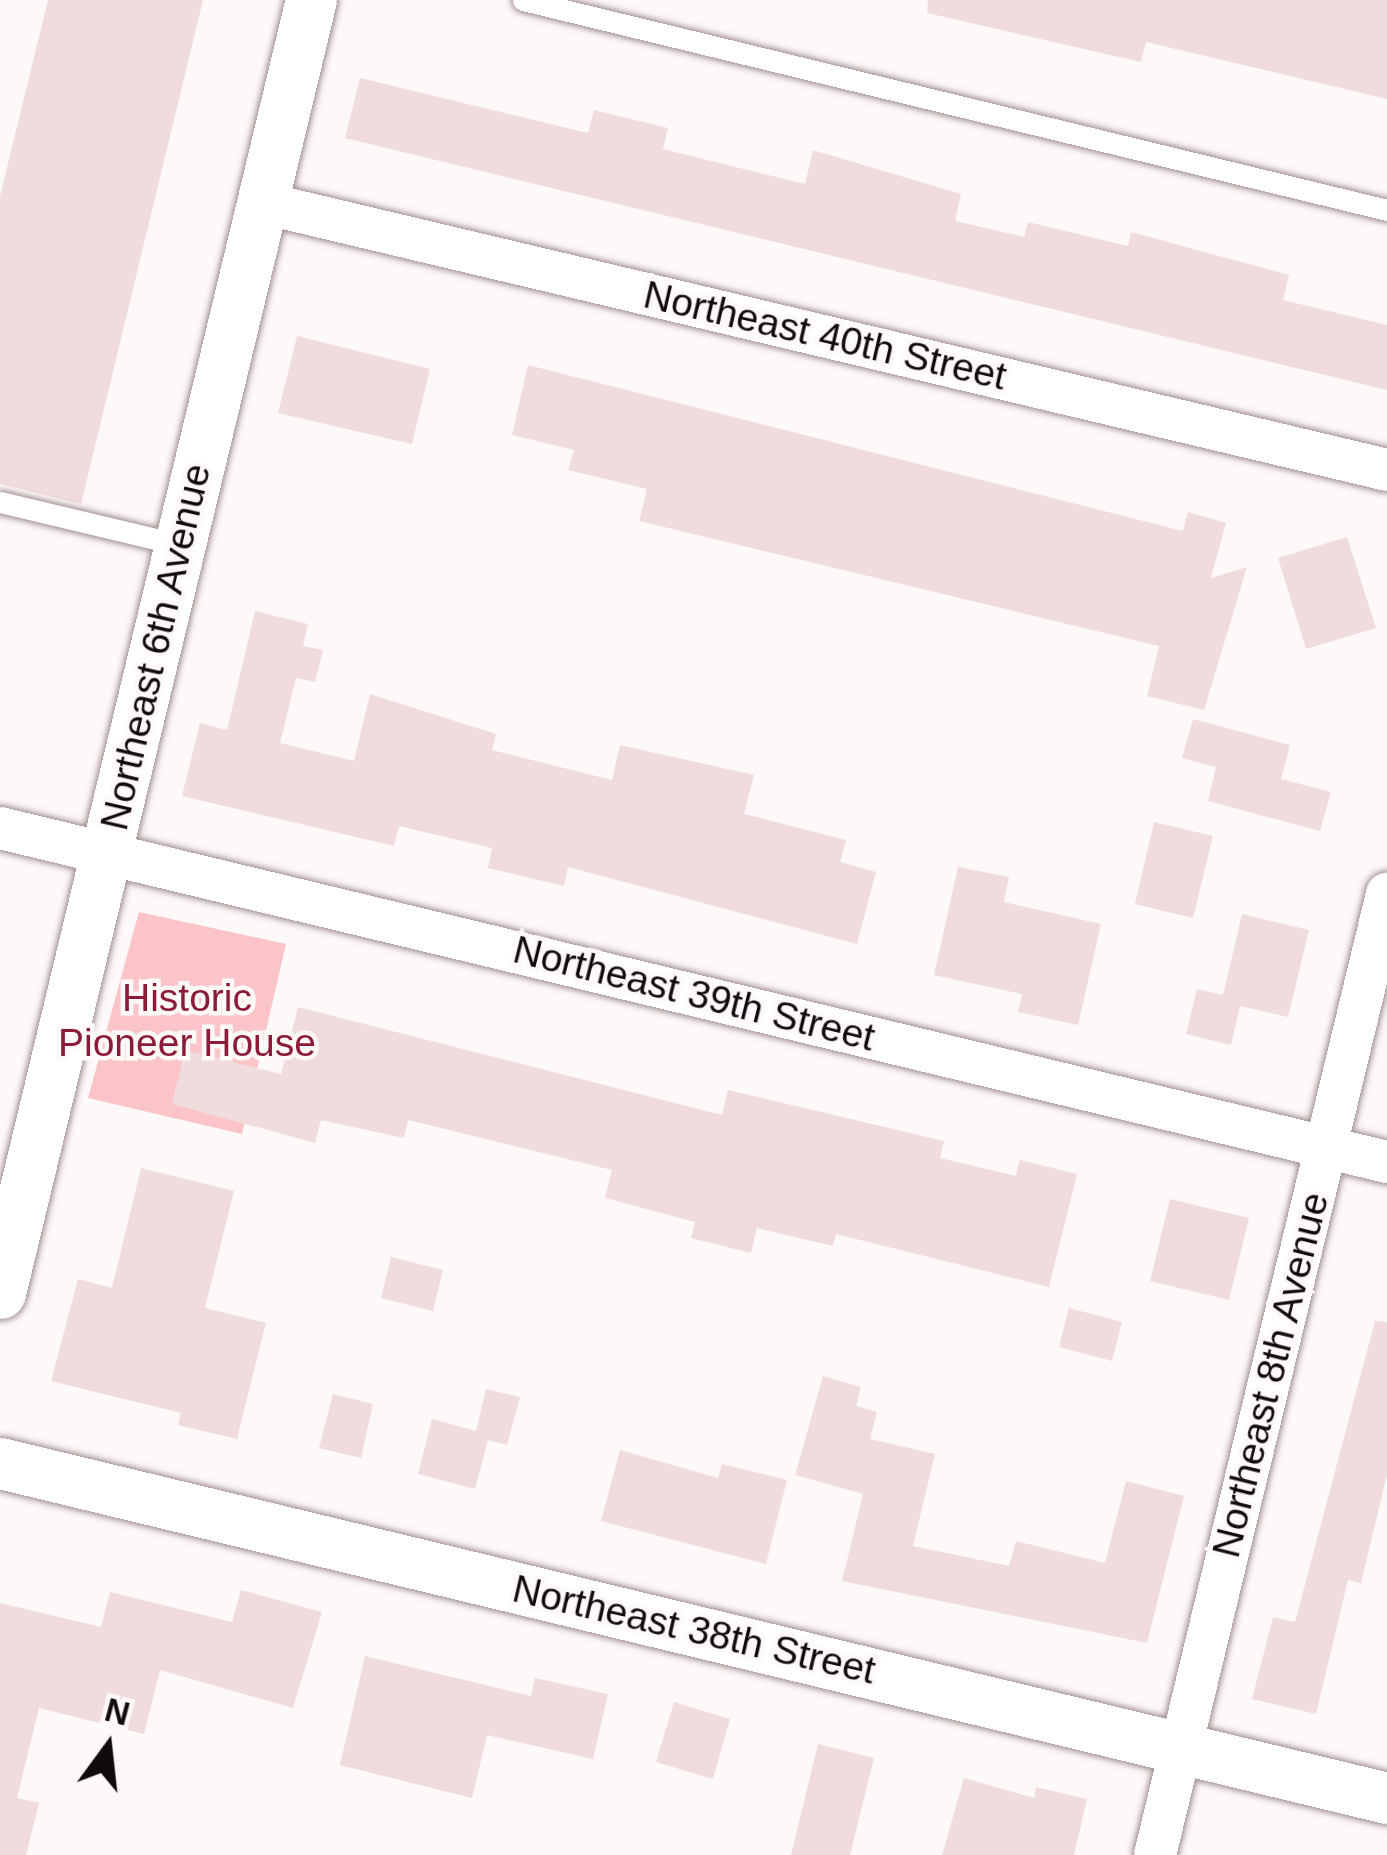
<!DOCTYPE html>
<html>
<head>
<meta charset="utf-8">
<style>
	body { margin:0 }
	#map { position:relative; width:1387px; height:1855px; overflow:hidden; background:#fdf9f9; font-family:Arial,sans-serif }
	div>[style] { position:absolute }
	.green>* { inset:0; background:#fac4c9 }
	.building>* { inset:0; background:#f0dcdd }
	.roads { filter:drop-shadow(0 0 3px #a39192) drop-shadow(0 0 3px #a39192) }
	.service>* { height:21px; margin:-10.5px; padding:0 10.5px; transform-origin:10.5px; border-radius:10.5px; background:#fff }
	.minor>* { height:42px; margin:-21px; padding:0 21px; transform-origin:21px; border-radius:21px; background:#fff }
	.tertiary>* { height:51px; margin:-25.5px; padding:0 25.5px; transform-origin:25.5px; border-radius:25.5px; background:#fff }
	span { translate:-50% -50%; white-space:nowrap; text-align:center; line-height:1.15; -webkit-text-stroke:9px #fdf9f9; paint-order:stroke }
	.street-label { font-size:39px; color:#100a0a }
	.park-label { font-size:39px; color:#8d1b37 }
	.north { position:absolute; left:48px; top:1687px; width:120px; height:120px; -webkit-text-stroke:9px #fdf9f9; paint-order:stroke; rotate:15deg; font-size:33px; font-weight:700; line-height:48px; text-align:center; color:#100a0a }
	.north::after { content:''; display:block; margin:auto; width:42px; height:54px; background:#100a0a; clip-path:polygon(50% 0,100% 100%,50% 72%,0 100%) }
</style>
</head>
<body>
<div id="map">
	<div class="green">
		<div style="clip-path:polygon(139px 912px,286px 944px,242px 1134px,88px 1098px)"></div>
	</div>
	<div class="building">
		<div style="clip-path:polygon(48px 0,203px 0,81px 504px,0 484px,0 196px)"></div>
		<div style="clip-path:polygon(928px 0,1387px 0,1387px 99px,1146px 42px,1141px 62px,927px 13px)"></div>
		<div style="clip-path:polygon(360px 78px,588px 133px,594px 110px,668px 128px,663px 149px,805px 184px,813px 150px,961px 194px,955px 221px,1024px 237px,1028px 222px,1128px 246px,1131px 232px,1289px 275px,1283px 300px,1387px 325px,1387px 390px,345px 138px)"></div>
		<div style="clip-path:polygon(297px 336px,430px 369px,412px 444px,278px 413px)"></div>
		<div style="clip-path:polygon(528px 365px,1183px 531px,1188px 512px,1226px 523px,1211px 578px,1247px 567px,1204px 710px,1147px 696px,1159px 646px,639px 521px,647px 489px,568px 470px,574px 450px,512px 435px)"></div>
		<div style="clip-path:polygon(1347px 537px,1376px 628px,1306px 649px,1278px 558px)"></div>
		<div style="clip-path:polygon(255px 611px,308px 624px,303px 646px,323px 650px,315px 682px,296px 678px,280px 743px,354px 761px,370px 694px,496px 734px,492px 750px,612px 780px,620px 745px,754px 775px,744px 814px,846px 840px,840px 862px,876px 872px,857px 944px,568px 867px,564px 886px,488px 868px,492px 848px,399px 826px,394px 846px,182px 796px,200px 723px,227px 730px)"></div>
		<div style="clip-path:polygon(1193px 719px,1290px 745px,1281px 779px,1331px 792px,1320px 831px,1208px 801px,1216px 767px,1182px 758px)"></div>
		<div style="clip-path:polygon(1154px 822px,1213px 836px,1193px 918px,1135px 904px)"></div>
		<div style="clip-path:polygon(958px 867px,1009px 877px,1004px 902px,1101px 924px,1078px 1025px,1018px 1012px,1022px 994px,934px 975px)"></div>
		<div style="clip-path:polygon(1242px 914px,1309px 930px,1288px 1017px,1240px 1006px,1231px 1045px,1186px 1034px,1197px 989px,1223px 995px)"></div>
		<div style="clip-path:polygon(298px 1007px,722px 1115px,728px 1090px,944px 1141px,940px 1158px,1016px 1176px,1020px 1160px,1077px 1174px,1049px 1287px,836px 1234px,833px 1246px,757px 1228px,751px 1253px,691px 1238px,695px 1222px,605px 1198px,612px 1170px,408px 1120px,404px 1138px,321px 1120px,315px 1143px,172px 1104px,185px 1050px,281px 1074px)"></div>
		<div style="clip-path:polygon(141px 1168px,234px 1191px,205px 1308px,266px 1323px,237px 1439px,178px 1425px,181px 1413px,51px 1381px,78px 1279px,112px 1288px)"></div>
		<div style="clip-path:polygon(1170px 1199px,1249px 1218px,1229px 1300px,1150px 1281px)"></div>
		<div style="clip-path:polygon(391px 1257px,443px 1270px,433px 1311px,381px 1298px)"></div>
		<div style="clip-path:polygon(1069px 1308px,1122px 1322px,1112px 1361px,1059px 1347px)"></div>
		<div style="clip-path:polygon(1375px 1321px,1387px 1322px,1387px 1475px,1361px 1583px,1348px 1580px,1316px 1714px,1252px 1699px,1273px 1617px,1295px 1622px)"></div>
		<div style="clip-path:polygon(823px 1376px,861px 1387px,856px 1406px,877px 1412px,870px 1439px,935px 1454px,913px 1546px,1009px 1566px,1016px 1541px,1105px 1563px,1126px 1481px,1184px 1496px,1147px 1643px,842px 1581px,863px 1494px,795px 1475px)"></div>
		<div style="clip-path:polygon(486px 1389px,520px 1397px,507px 1445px,488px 1440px,475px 1489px,418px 1474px,432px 1419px,476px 1431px)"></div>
		<div style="clip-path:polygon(333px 1394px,373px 1404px,361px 1458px,319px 1448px)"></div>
		<div style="clip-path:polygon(620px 1450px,718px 1478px,722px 1464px,787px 1480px,766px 1564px,601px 1521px)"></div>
		<div style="clip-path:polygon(241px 1590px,322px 1612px,293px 1708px,160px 1670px,144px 1734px,39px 1708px,17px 1798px,39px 1803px,26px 1855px,0 1855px,0 1603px,101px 1627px,110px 1592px,232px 1622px)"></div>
		<div style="clip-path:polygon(365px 1656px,531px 1696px,535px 1678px,608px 1694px,593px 1759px,487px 1735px,472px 1798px,340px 1765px)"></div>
		<div style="clip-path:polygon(674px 1702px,730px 1719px,713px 1779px,656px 1762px)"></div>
		<div style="clip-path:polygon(818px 1744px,874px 1758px,850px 1855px,791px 1855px)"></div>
		<div style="clip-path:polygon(964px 1778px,1034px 1798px,1036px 1787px,1087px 1799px,1074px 1855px,942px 1855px)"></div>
	</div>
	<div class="roads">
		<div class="service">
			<div style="left:523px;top:0;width:889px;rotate:13.66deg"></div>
			<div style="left:0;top:502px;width:185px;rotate:13.4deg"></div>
		</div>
		<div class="minor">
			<div style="left:263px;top:203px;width:1155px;rotate:13.36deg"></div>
			<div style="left:0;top:828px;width:1427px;rotate:13.54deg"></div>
			<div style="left:1155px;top:1855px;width:989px;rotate:-76.43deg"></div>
		</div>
		<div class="tertiary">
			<div style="left:0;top:1293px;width:1330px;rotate:-76.48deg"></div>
			<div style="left:0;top:1463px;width:1427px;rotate:13.58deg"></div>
		</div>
	</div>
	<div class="street-label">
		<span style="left:825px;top:336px;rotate:13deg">Northeast 40th Street</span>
		<span style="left:156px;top:647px;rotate:-77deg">Northeast 6th Avenue</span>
		<span style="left:694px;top:994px;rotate:14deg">Northeast 39th Street</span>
		<span style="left:1271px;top:1375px;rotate:-76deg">Northeast 8th Avenue</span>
		<span style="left:694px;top:1630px;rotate:13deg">Northeast 38th Street</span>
	</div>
	<div class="park-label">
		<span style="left:187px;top:1021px">Historic<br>Pioneer House</span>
	</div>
	<div class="north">N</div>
</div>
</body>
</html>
